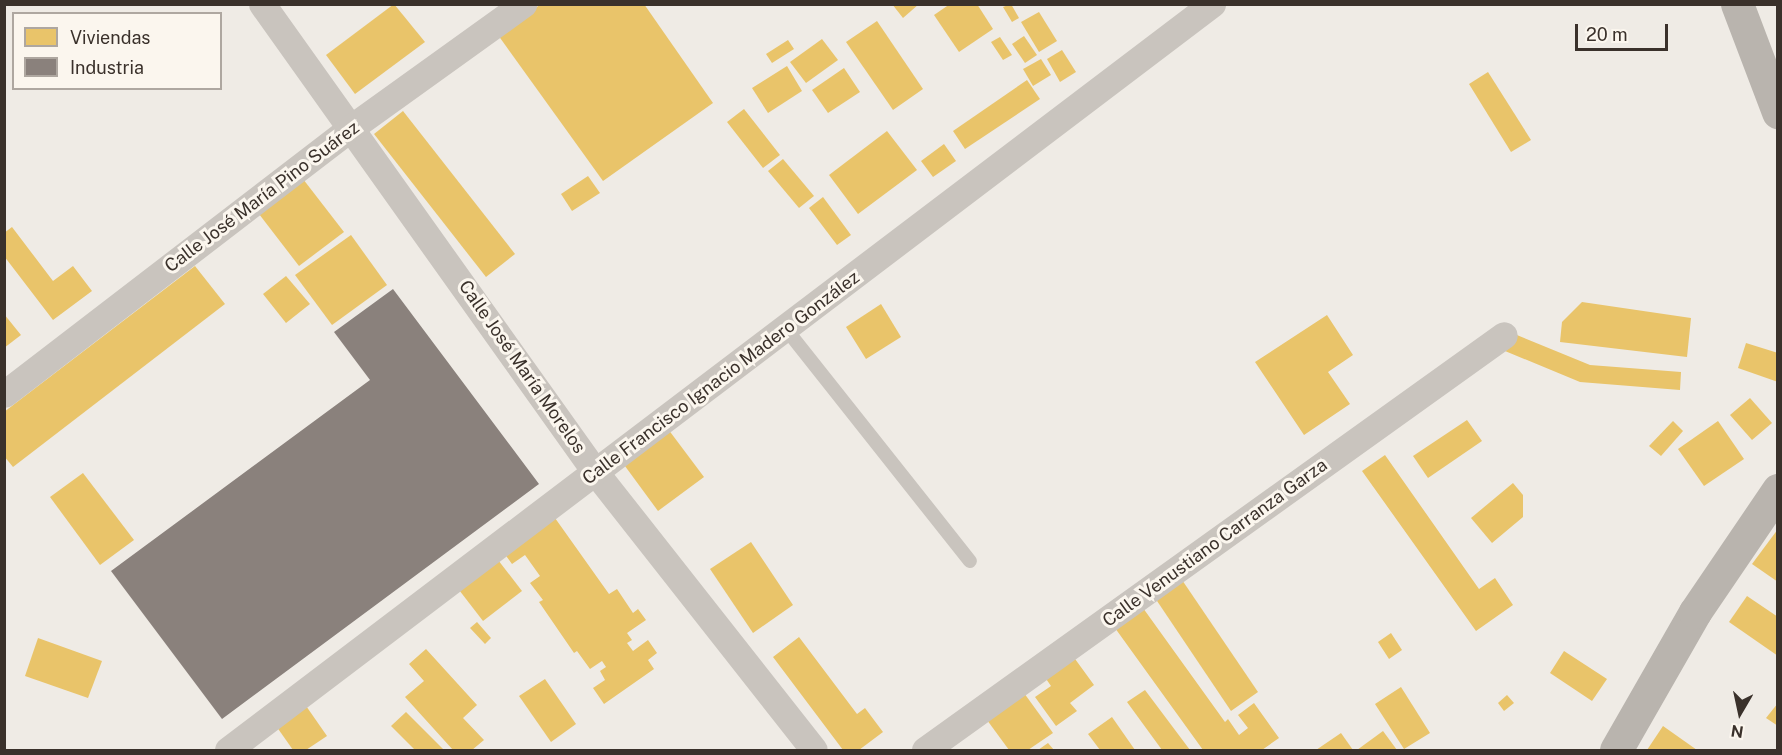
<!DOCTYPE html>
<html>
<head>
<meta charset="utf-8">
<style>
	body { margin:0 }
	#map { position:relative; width:1782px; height:755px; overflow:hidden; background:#efebe5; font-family:"Public Sans",sans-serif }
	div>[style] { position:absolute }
	.homes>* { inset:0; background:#e9c46a }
	.industry>* { inset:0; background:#8a817c }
	.lane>* { height:14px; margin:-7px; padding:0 7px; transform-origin:7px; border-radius:7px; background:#c9c4be }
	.street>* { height:27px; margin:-13.5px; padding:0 13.5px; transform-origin:13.5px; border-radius:13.5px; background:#c9c4be }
	.secondary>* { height:33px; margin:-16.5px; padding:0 16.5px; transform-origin:16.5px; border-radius:16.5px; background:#b9b4ae }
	span { translate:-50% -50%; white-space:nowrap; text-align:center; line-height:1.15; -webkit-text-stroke:6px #fbf6ee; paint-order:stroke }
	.street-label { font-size:18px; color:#3a312b }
	.frame { position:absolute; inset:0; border:6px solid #3a312b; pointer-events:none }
	.legend { position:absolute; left:12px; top:12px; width:210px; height:78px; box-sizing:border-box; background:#fbf6ee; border:2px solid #aea7a0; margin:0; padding:8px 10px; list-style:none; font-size:18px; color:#3a312b }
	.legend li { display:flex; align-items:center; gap:12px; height:30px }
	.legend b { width:30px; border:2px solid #aea7a0 }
	.north { position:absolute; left:1710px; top:683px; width:60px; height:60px; -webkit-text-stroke:4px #fbf6ee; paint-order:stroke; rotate:189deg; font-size:16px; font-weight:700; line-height:24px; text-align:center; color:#3a312b }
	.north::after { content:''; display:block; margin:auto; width:21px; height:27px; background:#3a312b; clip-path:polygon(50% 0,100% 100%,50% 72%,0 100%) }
	.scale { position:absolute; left:1575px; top:24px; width:93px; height:27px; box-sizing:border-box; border:3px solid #3a312b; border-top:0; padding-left:8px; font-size:18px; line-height:21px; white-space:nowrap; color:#3a312b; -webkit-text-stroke:4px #fbf6ee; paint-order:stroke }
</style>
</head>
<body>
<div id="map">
	<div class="homes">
		<div style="clip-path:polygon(394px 4px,425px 42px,355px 94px,326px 55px)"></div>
		<div style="clip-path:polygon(541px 4px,644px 4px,713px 103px,603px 181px,498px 35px)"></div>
		<div style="clip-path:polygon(892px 4px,919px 4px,903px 18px)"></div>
		<div style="clip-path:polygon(950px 4px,977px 4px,993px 29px,959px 52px,934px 15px)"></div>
		<div style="clip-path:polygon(1011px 4px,1019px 18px,1012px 22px,1003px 7px)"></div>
		<div style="clip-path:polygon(1039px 12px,1057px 41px,1039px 52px,1021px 22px)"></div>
		<div style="clip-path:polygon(877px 21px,923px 89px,893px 110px,846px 42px)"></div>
		<div style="clip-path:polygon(1024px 36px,1037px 55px,1025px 63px,1012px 44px)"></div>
		<div style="clip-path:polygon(1000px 37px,1012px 55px,1003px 60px,991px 42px)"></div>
		<div style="clip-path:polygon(822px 39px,838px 60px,806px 83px,790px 62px)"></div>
		<div style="clip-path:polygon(788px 40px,794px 49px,772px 63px,766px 54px)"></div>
		<div style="clip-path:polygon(1062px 50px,1076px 72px,1060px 82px,1047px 59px)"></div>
		<div style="clip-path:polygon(1041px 59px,1051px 75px,1033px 86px,1023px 69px)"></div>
		<div style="clip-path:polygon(787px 66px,802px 91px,768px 113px,752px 88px)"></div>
		<div style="clip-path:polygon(844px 68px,860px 92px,828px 113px,812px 90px)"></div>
		<div style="clip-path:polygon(1488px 72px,1531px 140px,1511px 152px,1469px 84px)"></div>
		<div style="clip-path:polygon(1027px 80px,1040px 99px,965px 149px,953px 131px)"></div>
		<div style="clip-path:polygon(744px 109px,780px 155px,763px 168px,727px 122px)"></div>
		<div style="clip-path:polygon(403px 111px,515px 254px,486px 277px,374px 134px)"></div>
		<div style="clip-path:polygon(887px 131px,917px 170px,858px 214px,829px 175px)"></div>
		<div style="clip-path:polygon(944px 144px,956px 161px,933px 177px,921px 161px)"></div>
		<div style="clip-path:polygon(783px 159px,814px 196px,799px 208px,768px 171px)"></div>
		<div style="clip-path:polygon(588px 176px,600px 193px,572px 211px,561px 194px)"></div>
		<div style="clip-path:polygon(303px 179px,344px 232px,299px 266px,259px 214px)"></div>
		<div style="clip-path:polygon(823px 197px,851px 235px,837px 245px,809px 208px)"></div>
		<div style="clip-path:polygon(12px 227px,53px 281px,73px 266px,92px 291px,53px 320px,4px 256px,4px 233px)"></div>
		<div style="clip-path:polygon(351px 235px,387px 285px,332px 325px,295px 275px)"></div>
		<div style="clip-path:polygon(195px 266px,225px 304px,13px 467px,4px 456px,4px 412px)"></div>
		<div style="clip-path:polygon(286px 276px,310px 304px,286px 323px,263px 294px)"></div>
		<div style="clip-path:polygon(1582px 302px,1691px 318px,1687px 357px,1560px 342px,1562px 322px)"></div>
		<div style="clip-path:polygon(881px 304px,901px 337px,866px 359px,846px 327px)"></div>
		<div style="clip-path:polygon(4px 314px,21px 335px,4px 348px)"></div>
		<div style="clip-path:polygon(1327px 315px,1353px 355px,1328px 372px,1350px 404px,1304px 435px,1255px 362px)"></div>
		<div style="clip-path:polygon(1512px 333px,1590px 365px,1681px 372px,1680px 390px,1580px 382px,1505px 351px)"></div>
		<div style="clip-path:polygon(1746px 343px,1778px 353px,1778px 382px,1738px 368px)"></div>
		<div style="clip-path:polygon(1750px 398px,1772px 423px,1752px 440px,1730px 415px)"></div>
		<div style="clip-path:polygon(1467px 420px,1482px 441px,1428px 478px,1413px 456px)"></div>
		<div style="clip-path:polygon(1673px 421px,1683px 431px,1661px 456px,1649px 446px)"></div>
		<div style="clip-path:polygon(1718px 421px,1744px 459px,1704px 486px,1678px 449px)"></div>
		<div style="clip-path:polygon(668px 429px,704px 477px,658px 511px,622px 462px)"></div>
		<div style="clip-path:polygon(1385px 455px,1479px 589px,1495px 578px,1513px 605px,1476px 631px,1362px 471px)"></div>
		<div style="clip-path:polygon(83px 473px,134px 540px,100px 565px,50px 497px)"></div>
		<div style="clip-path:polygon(1513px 483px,1523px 495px,1523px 517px,1492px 543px,1471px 518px)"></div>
		<div style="clip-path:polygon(555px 518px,609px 594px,617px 589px,633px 613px,638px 609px,646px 620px,627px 633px,632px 640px,627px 643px,633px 651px,648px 640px,657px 653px,648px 660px,654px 669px,604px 704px,593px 688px,605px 680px,600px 671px,606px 667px,602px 661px,590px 669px,577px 651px,574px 653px,539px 602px,543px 600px,530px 583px,540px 576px,525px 555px,512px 564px,504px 553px)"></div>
		<div style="clip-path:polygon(1778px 529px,1778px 582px,1752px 564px)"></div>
		<div style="clip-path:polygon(751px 542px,793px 605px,753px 633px,710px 569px)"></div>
		<div style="clip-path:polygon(495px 556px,522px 591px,483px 621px,456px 586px)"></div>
		<div style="clip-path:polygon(1178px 574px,1258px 692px,1231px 711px,1151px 592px)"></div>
		<div style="clip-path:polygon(1747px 596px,1778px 617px,1778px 656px,1729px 622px)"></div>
		<div style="clip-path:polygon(1143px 608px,1225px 722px,1228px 719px,1239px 735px,1248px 728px,1238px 715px,1254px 703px,1279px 738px,1262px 750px,1203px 750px,1115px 628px)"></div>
		<div style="clip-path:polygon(477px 622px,491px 638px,485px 644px,470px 628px)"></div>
		<div style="clip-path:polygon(1391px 633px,1402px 650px,1389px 659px,1378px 642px)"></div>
		<div style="clip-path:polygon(799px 637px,857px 714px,865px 708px,883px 732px,859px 750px,843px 750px,773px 657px)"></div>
		<div style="clip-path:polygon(38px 638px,102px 661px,88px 698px,25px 676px)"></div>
		<div style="clip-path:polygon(426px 649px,477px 705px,463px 718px,484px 740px,472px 750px,453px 750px,405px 697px,424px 681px,409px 664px)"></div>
		<div style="clip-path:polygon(1564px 651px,1607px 679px,1592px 701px,1550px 673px)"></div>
		<div style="clip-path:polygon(1070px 652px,1094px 685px,1070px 703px,1077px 711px,1056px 726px,1035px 697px,1051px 686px,1042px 673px)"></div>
		<div style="clip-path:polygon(545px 679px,576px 724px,551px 742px,519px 696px)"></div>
		<div style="clip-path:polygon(1401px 687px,1430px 733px,1404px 749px,1375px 704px)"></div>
		<div style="clip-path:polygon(1145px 690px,1190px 750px,1162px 750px,1127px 702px)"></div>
		<div style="clip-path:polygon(1024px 693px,1053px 733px,1028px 750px,1009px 750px,987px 720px)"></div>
		<div style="clip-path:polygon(1507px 695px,1514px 703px,1504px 711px,1498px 703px)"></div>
		<div style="clip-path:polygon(304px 703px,327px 736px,306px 750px,293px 750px,274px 723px)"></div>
		<div style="clip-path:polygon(1778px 703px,1778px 726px,1766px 718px)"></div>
		<div style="clip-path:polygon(406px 712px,444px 750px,415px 750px,391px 726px)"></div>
		<div style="clip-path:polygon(1112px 717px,1135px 750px,1100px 750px,1088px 734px)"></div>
		<div style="clip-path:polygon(1663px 726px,1697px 750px,1647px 750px)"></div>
		<div style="clip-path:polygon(1383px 731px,1397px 750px,1357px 750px)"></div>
		<div style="clip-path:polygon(1341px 733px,1353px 750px,1316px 750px)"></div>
		<div style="clip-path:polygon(1048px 743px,1054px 750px,1038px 750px)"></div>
	</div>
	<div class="industry">
		<div style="clip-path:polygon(393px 289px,539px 484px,222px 719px,111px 571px,370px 380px,334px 332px)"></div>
	</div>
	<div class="lane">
		<div style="left:786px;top:329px;width:296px;rotate:51.6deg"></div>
	</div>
	<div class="street">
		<div style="left:262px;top:4px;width:576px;rotate:54.54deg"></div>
		<div style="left:596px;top:473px;width:352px;rotate:51.8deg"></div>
		<div style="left:4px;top:394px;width:439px;rotate:-37.5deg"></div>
		<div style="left:352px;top:127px;width:211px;rotate:-35.7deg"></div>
		<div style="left:228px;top:750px;width:1235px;rotate:-37.17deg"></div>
		<div style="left:925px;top:750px;width:712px;rotate:-35.63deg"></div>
	</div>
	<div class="secondary">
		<div style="left:1737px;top:4px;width:116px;rotate:69.2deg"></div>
		<div style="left:1616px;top:750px;width:159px;rotate:-60.2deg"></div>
		<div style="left:1695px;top:612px;width:148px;rotate:-55.8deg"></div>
	</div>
	<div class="street-label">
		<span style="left:262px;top:197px;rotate:-37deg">Calle José María Pino Suárez</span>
		<span style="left:522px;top:367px;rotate:55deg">Calle José María Morelos</span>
		<span style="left:721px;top:378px;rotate:-37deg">Calle Francisco Ignacio Madero González</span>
		<span style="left:1215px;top:543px;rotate:-36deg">Calle Venustiano Carranza Garza</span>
	</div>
	<div class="frame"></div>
	<ul class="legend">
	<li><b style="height:16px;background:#e9c46a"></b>Viviendas</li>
	<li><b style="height:16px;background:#8a817c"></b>Industria</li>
	</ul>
	<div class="north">N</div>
	<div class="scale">20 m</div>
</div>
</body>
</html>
